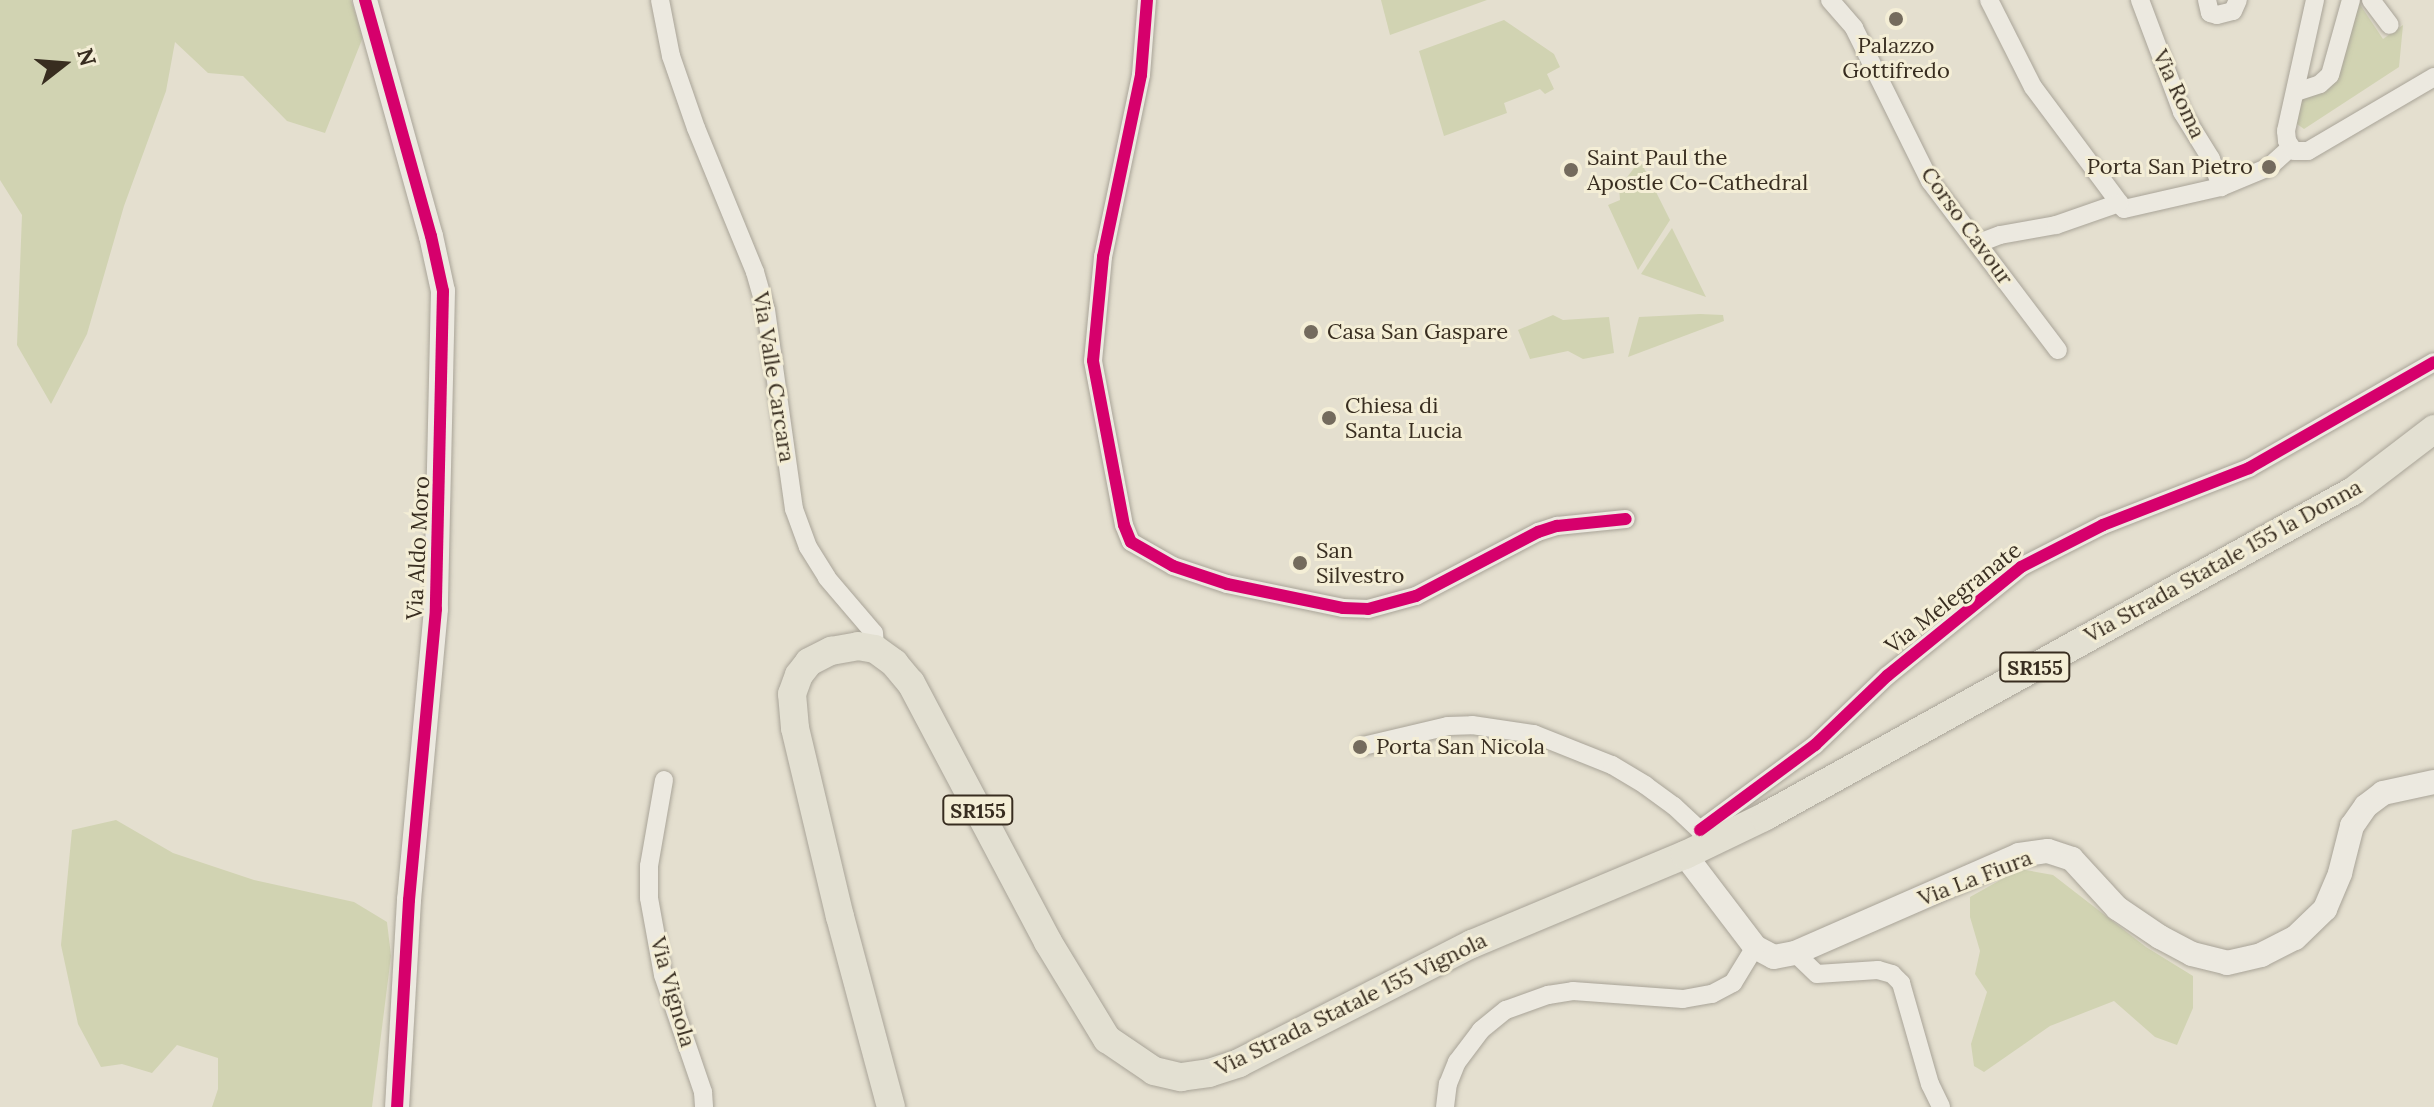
<!DOCTYPE html>
<html>
<head>
<meta charset="utf-8">
<style>
	body { margin:0 }
	#map { position:relative; width:2434px; height:1107px; overflow:hidden; background:#e4dfcf; font-family:Lora,serif }
	div>[style] { position:absolute }
	.green>* { inset:0; background:#d1d3b2 }
	.roads { filter:drop-shadow(0 0 2px #a9a498) drop-shadow(0 0 2px #a9a498) }
	.minor>* { height:18px; margin:-9px; padding:0 9px; transform-origin:9px; border-radius:9px; background:#ece9e0 }
	.secondary>* { height:24px; margin:-12px; padding:0 12px; transform-origin:12px; border-radius:12px; background:#ece9e0 }
	.primary>* { height:28px; margin:-14px; padding:0 14px; transform-origin:14px; border-radius:14px; background:#e3e0d2 }
	.cycleway>* { height:12px; margin:-6px; padding:0 6px; transform-origin:6px; border-radius:6px; background:#d6006c }
	.dots>* { width:22px; height:22px; translate:-50% -50%; box-sizing:border-box; border:4px solid #f4eed6; border-radius:50% }
	span { translate:-50% -50%; white-space:nowrap; text-align:center; line-height:1.15; -webkit-text-stroke:6px #f4eed6; paint-order:stroke }
	.shield-label span { padding:2px 6px; background:#f4eed6; border:2px solid; border-radius:6px; -webkit-text-stroke-width:0 }
	.shield-label { font-size:20px; color:#382d20; font-weight:700 }
	.poi-label { font-size:22px; color:#382d20 }
	.left { translate:0 -50%; text-align:left }
	.right { translate:-100% -50%; text-align:right }
	.street-label { font-size:22px; color:#382d20 }
	.north { position:absolute; left:24px; top:24px; width:80px; height:80px; -webkit-text-stroke:6px #f4eed6; paint-order:stroke; rotate:73deg; font-size:22px; font-weight:700; line-height:32px; text-align:center; color:#382d20 }
	.north::after { content:''; display:block; margin:auto; width:28px; height:36px; background:#382d20; clip-path:polygon(50% 0,100% 100%,50% 72%,0 100%) }
</style>
</head>
<body>
<div id="map">
	<div class="green">
		<div style="clip-path:polygon(0 0,351px 0,363px 37px,325px 133px,287px 121px,243px 76px,208px 73px,175px 42px,166px 91px,124px 206px,87px 334px,51px 404px,17px 345px,22px 215px,0 180px)"></div>
		<div style="clip-path:polygon(1381px 0,1487px 0,1390px 35px)"></div>
		<div style="clip-path:polygon(2357px 0,2383px 39px,2403px 25px,2399px 67px,2304px 129px,2297px 124px,2299px 101px,2328px 71px)"></div>
		<div style="clip-path:polygon(1504px 20px,1554px 54px,1560px 67px,1547px 74px,1554px 89px,1545px 94px,1540px 89px,1504px 103px,1507px 113px,1444px 136px,1419px 51px)"></div>
		<div style="clip-path:polygon(1640px 160px,1670px 220px,1638px 270px,1608px 205px,1620px 200px,1619px 188px)"></div>
		<div style="clip-path:polygon(1672px 228px,1706px 297px,1641px 274px)"></div>
		<div style="clip-path:polygon(1700px 314px,1723px 315px,1724px 321px,1628px 357px,1639px 317px)"></div>
		<div style="clip-path:polygon(1553px 315px,1563px 320px,1609px 317px,1614px 353px,1583px 359px,1568px 351px,1530px 359px,1518px 330px)"></div>
		<div style="clip-path:polygon(116px 820px,173px 853px,254px 880px,354px 902px,387px 922px,391px 956px,372px 1107px,212px 1107px,218px 1089px,218px 1058px,177px 1045px,152px 1073px,122px 1064px,101px 1067px,78px 1024px,61px 945px,72px 830px)"></div>
		<div style="clip-path:polygon(2020px 869px,2053px 875px,2146px 947px,2193px 976px,2193px 1008px,2177px 1045px,2155px 1037px,2114px 1001px,2050px 1026px,1984px 1072px,1974px 1066px,1971px 1044px,1987px 992px,1975px 974px,1980px 951px,1970px 917px,1970px 897px)"></div>
	</div>
	<div class="roads">
		<div class="minor">
			<div style="left:660px;top:0;width:57px;rotate:78.9deg"></div>
			<div style="left:671px;top:56px;width:76px;rotate:70.9deg"></div>
			<div style="left:696px;top:128px;width:156px;rotate:67.7deg"></div>
			<div style="left:755px;top:272px;width:40px;rotate:74deg"></div>
			<div style="left:766px;top:310px;width:201px;rotate:82deg"></div>
			<div style="left:794px;top:509px;width:40px;rotate:69.8deg"></div>
			<div style="left:808px;top:547px;width:36px;rotate:58deg"></div>
			<div style="left:827px;top:578px;width:72px;rotate:49.5deg"></div>
			<div style="left:874px;top:633px;width:16px;rotate:86deg"></div>
			<div style="left:1147px;top:0;width:75px;rotate:94.6deg"></div>
			<div style="left:1141px;top:75px;width:186px;rotate:101.8deg"></div>
			<div style="left:1103px;top:257px;width:104px;rotate:95.5deg"></div>
			<div style="left:1093px;top:361px;width:167px;rotate:79.3deg"></div>
			<div style="left:1124px;top:525px;width:18px;rotate:68deg"></div>
			<div style="left:1131px;top:542px;width:48px;rotate:29.7deg"></div>
			<div style="left:1173px;top:566px;width:57px;rotate:18.4deg"></div>
			<div style="left:1227px;top:584px;width:118px;rotate:11.7deg"></div>
			<div style="left:1343px;top:608px;width:25px;rotate:2deg"></div>
			<div style="left:1368px;top:609px;width:50px;rotate:-15.2deg"></div>
			<div style="left:1416px;top:596px;width:138px;rotate:-27.7deg"></div>
			<div style="left:1538px;top:532px;width:20px;rotate:-18deg"></div>
			<div style="left:1557px;top:526px;width:69px;rotate:-5.8deg"></div>
			<div style="left:1830px;top:0;width:37px;rotate:49deg"></div>
			<div style="left:1854px;top:28px;width:171px;rotate:63.6deg"></div>
			<div style="left:1930px;top:181px;width:212px;rotate:52.9deg"></div>
			<div style="left:1989px;top:0;width:97px;rotate:63.2deg"></div>
			<div style="left:2033px;top:87px;width:152px;rotate:53.3deg"></div>
			<div style="left:2124px;top:209px;width:99px;rotate:-12.8deg"></div>
			<div style="left:2221px;top:187px;width:52px;rotate:-22.6deg"></div>
			<div style="left:2269px;top:167px;width:28px;rotate:-42deg"></div>
			<div style="left:2140px;top:0;width:120px;rotate:69.4deg"></div>
			<div style="left:2182px;top:112px;width:55px;rotate:58.3deg"></div>
			<div style="left:2211px;top:159px;width:30px;rotate:70deg"></div>
			<div style="left:2207px;top:0;width:13px;rotate:77deg"></div>
			<div style="left:2210px;top:13px;width:7px;rotate:16deg"></div>
			<div style="left:2217px;top:15px;width:16px;rotate:-14deg"></div>
			<div style="left:2233px;top:11px;width:12px;rotate:-66deg"></div>
			<div style="left:2315px;top:0;width:134px;rotate:102.5deg"></div>
			<div style="left:2286px;top:131px;width:10px;rotate:84deg"></div>
			<div style="left:2287px;top:141px;width:12px;rotate:55deg"></div>
			<div style="left:2294px;top:151px;width:14px"></div>
			<div style="left:2308px;top:151px;width:146px;rotate:-30.4deg"></div>
			<div style="left:2371px;top:0;width:31px;rotate:53deg"></div>
			<div style="left:2296px;top:92px;width:25px;rotate:-18deg"></div>
			<div style="left:2320px;top:84px;width:13px;rotate:-42deg"></div>
			<div style="left:2330px;top:75px;width:78px;rotate:-74.4deg"></div>
			<div style="left:1979px;top:243px;width:22px;rotate:-21deg"></div>
			<div style="left:2000px;top:235px;width:57px;rotate:-10.1deg"></div>
			<div style="left:2056px;top:225px;width:67px;rotate:-19.2deg"></div>
			<div style="left:1363px;top:746px;width:87px;rotate:-13.2deg"></div>
			<div style="left:1448px;top:726px;width:24px;rotate:-2deg"></div>
			<div style="left:1472px;top:725px;width:63px;rotate:8.3deg"></div>
			<div style="left:1534px;top:734px;width:84px;rotate:21.7deg"></div>
			<div style="left:1612px;top:765px;width:39px;rotate:31deg"></div>
			<div style="left:1645px;top:785px;width:36px;rotate:36deg"></div>
			<div style="left:1674px;top:806px;width:35px;rotate:43deg"></div>
			<div style="left:1700px;top:830px;width:10px;rotate:66deg"></div>
			<div style="left:664px;top:780px;width:87px;rotate:99.9deg"></div>
			<div style="left:649px;top:866px;width:32px;rotate:90deg"></div>
			<div style="left:649px;top:898px;width:78px;rotate:79.7deg"></div>
			<div style="left:663px;top:975px;width:124px;rotate:71.1deg"></div>
			<div style="left:703px;top:1092px;width:15px;rotate:86deg"></div>
			<div style="left:1700px;top:830px;width:143px;rotate:-36.5deg"></div>
			<div style="left:1815px;top:745px;width:100px;rotate:-43.8deg"></div>
			<div style="left:1887px;top:676px;width:173px;rotate:-39.1deg"></div>
			<div style="left:2021px;top:567px;width:92px;rotate:-27.1deg"></div>
			<div style="left:2103px;top:525px;width:157px;rotate:-21.3deg"></div>
			<div style="left:2249px;top:468px;width:213px;rotate:-29.8deg"></div>
			<div style="left:1795px;top:953px;width:30px;rotate:44deg"></div>
			<div style="left:1817px;top:974px;width:61px;rotate:-3.8deg"></div>
			<div style="left:1878px;top:970px;width:15px;rotate:16deg"></div>
			<div style="left:1892px;top:974px;width:13px;rotate:45deg"></div>
			<div style="left:1901px;top:983px;width:105px;rotate:74deg"></div>
			<div style="left:1930px;top:1084px;width:25px;rotate:64deg"></div>
			<div style="left:1445px;top:1107px;width:23px;rotate:-83deg"></div>
			<div style="left:1448px;top:1084px;width:24px;rotate:-68deg"></div>
			<div style="left:1457px;top:1062px;width:40px;rotate:-53deg"></div>
			<div style="left:1481px;top:1030px;width:32px;rotate:-39deg"></div>
			<div style="left:1506px;top:1010px;width:45px;rotate:-19.7deg"></div>
			<div style="left:1548px;top:995px;width:25px;rotate:-9deg"></div>
			<div style="left:1573px;top:991px;width:110px;rotate:4.2deg"></div>
			<div style="left:1683px;top:999px;width:29px;rotate:-10deg"></div>
			<div style="left:1712px;top:994px;width:24px;rotate:-28deg"></div>
			<div style="left:1733px;top:983px;width:42px;rotate:-58.6deg"></div>
		</div>
		<div class="secondary">
			<div style="left:365px;top:0;width:245px;rotate:74.4deg"></div>
			<div style="left:431px;top:236px;width:56px;rotate:77.7deg"></div>
			<div style="left:443px;top:291px;width:318px;rotate:91.3deg"></div>
			<div style="left:436px;top:609px;width:292px;rotate:95.3deg"></div>
			<div style="left:409px;top:900px;width:207px;rotate:93.3deg"></div>
			<div style="left:1685px;top:855px;width:116px;rotate:52.7deg"></div>
			<div style="left:1755px;top:947px;width:21px;rotate:28deg"></div>
			<div style="left:1774px;top:957px;width:21px;rotate:-11deg"></div>
			<div style="left:1795px;top:953px;width:244px;rotate:-23.6deg"></div>
			<div style="left:2019px;top:855px;width:29px;rotate:-8deg"></div>
			<div style="left:2048px;top:851px;width:25px;rotate:18deg"></div>
			<div style="left:2072px;top:859px;width:67px;rotate:47.4deg"></div>
			<div style="left:2117px;top:908px;width:52px;rotate:34deg"></div>
			<div style="left:2160px;top:937px;width:36px;rotate:28deg"></div>
			<div style="left:2192px;top:954px;width:36px;rotate:14deg"></div>
			<div style="left:2227px;top:963px;width:35px;rotate:-13deg"></div>
			<div style="left:2261px;top:955px;width:38px;rotate:-27deg"></div>
			<div style="left:2295px;top:938px;width:42px;rotate:-44deg"></div>
			<div style="left:2325px;top:909px;width:39px;rotate:-67deg"></div>
			<div style="left:2340px;top:873px;width:49px;rotate:-75.7deg"></div>
			<div style="left:2352px;top:826px;width:24px;rotate:-55deg"></div>
			<div style="left:2366px;top:806px;width:21px;rotate:-37deg"></div>
			<div style="left:2383px;top:793px;width:52px;rotate:-12.2deg"></div>
		</div>
		<div class="primary">
			<div style="left:891px;top:1107px;width:197px;rotate:-105deg"></div>
			<div style="left:840px;top:917px;width:194px;rotate:-103.4deg"></div>
			<div style="left:795px;top:728px;width:34px;rotate:-95deg"></div>
			<div style="left:792px;top:694px;width:20px;rotate:-70deg"></div>
			<div style="left:799px;top:675px;width:16px;rotate:-52deg"></div>
			<div style="left:809px;top:662px;width:25px;rotate:-27deg"></div>
			<div style="left:831px;top:651px;width:27px;rotate:-10deg"></div>
			<div style="left:858px;top:646px;width:17px;rotate:10deg"></div>
			<div style="left:875px;top:649px;width:24px;rotate:36deg"></div>
			<div style="left:894px;top:663px;width:26px;rotate:50deg"></div>
			<div style="left:911px;top:683px;width:293px;rotate:62.1deg"></div>
			<div style="left:1048px;top:942px;width:114px;rotate:58.7deg"></div>
			<div style="left:1107px;top:1039px;width:57px;rotate:34.2deg"></div>
			<div style="left:1154px;top:1071px;width:28px;rotate:13deg"></div>
			<div style="left:1181px;top:1077px;width:28px;rotate:-8deg"></div>
			<div style="left:1209px;top:1073px;width:32px;rotate:-18deg"></div>
			<div style="left:1239px;top:1063px;width:262px;rotate:-27.1deg"></div>
			<div style="left:1472px;top:944px;width:231px;rotate:-22.7deg"></div>
			<div style="left:1685px;top:855px;width:88px;rotate:-25.7deg"></div>
			<div style="left:1764px;top:817px;width:673px;rotate:-28.96deg"></div>
			<div style="left:2353px;top:491px;width:102px;rotate:-37.4deg"></div>
		</div>
	</div>
	<div class="cycleway">
		<div style="left:365px;top:0;width:245px;rotate:74.4deg"></div>
		<div style="left:431px;top:236px;width:56px;rotate:77.7deg"></div>
		<div style="left:443px;top:291px;width:318px;rotate:91.3deg"></div>
		<div style="left:436px;top:609px;width:292px;rotate:95.3deg"></div>
		<div style="left:409px;top:900px;width:207px;rotate:93.3deg"></div>
		<div style="left:1147px;top:0;width:75px;rotate:94.6deg"></div>
		<div style="left:1141px;top:75px;width:186px;rotate:101.8deg"></div>
		<div style="left:1103px;top:257px;width:104px;rotate:95.5deg"></div>
		<div style="left:1093px;top:361px;width:167px;rotate:79.3deg"></div>
		<div style="left:1124px;top:525px;width:18px;rotate:68deg"></div>
		<div style="left:1131px;top:542px;width:48px;rotate:29.7deg"></div>
		<div style="left:1173px;top:566px;width:57px;rotate:18.4deg"></div>
		<div style="left:1227px;top:584px;width:118px;rotate:11.7deg"></div>
		<div style="left:1343px;top:608px;width:25px;rotate:2deg"></div>
		<div style="left:1368px;top:609px;width:50px;rotate:-15.2deg"></div>
		<div style="left:1416px;top:596px;width:138px;rotate:-27.7deg"></div>
		<div style="left:1538px;top:532px;width:20px;rotate:-18deg"></div>
		<div style="left:1557px;top:526px;width:69px;rotate:-5.8deg"></div>
		<div style="left:1700px;top:830px;width:143px;rotate:-36.5deg"></div>
		<div style="left:1815px;top:745px;width:100px;rotate:-43.8deg"></div>
		<div style="left:1887px;top:676px;width:173px;rotate:-39.1deg"></div>
		<div style="left:2021px;top:567px;width:92px;rotate:-27.1deg"></div>
		<div style="left:2103px;top:525px;width:157px;rotate:-21.3deg"></div>
		<div style="left:2249px;top:468px;width:213px;rotate:-29.8deg"></div>
	</div>
	<div class="dots">
		<div style="left:1896px;top:19px;background:#746b5d"></div>
		<div style="left:2269px;top:167px;background:#746b5d"></div>
		<div style="left:1571px;top:170px;background:#746b5d"></div>
		<div style="left:1311px;top:332px;background:#746b5d"></div>
		<div style="left:1329px;top:418px;background:#746b5d"></div>
		<div style="left:1300px;top:563px;background:#746b5d"></div>
		<div style="left:1360px;top:747px;background:#746b5d"></div>
	</div>
	<div class="shield-label">
		<span style="left:2035px;top:667px">SR155</span>
		<span style="left:978px;top:810px">SR155</span>
	</div>
	<div class="poi-label">
		<span style="left:1896px;top:58px">Palazzo<br>Gottifredo</span>
		<span class="left" style="left:1587px;top:170px">Saint Paul the<br>Apostle Co-Cathedral</span>
		<span class="right" style="left:2253px;top:167px">Porta San Pietro</span>
		<span class="left" style="left:1327px;top:332px">Casa San Gaspare</span>
		<span class="left" style="left:1345px;top:418px">Chiesa di<br>Santa Lucia</span>
		<span class="left" style="left:1316px;top:563px">San<br>Silvestro</span>
		<span class="left" style="left:1376px;top:747px">Porta San Nicola</span>
	</div>
	<div class="street-label">
		<span style="left:2179px;top:94px;rotate:65deg">Via Roma</span>
		<span style="left:1967px;top:226px;rotate:54deg">Corso Cavour</span>
		<span style="left:774px;top:377px;rotate:81deg">Via Valle Carcara</span>
		<span style="left:418px;top:548px;rotate:-87deg">Via Aldo Moro</span>
		<span style="left:2223px;top:561px;rotate:-29deg">Via Strada Statale 155 la Donna</span>
		<span style="left:1953px;top:598px;rotate:-38deg">Via Melegranate</span>
		<span style="left:1975px;top:878px;rotate:-21deg">Via La Fiura</span>
		<span style="left:673px;top:992px;rotate:74deg">Via Vignola</span>
		<span style="left:1351px;top:1004px;rotate:-26deg">Via Strada Statale 155 Vignola</span>
	</div>
	<div class="north">N</div>
</div>
</body>
</html>
